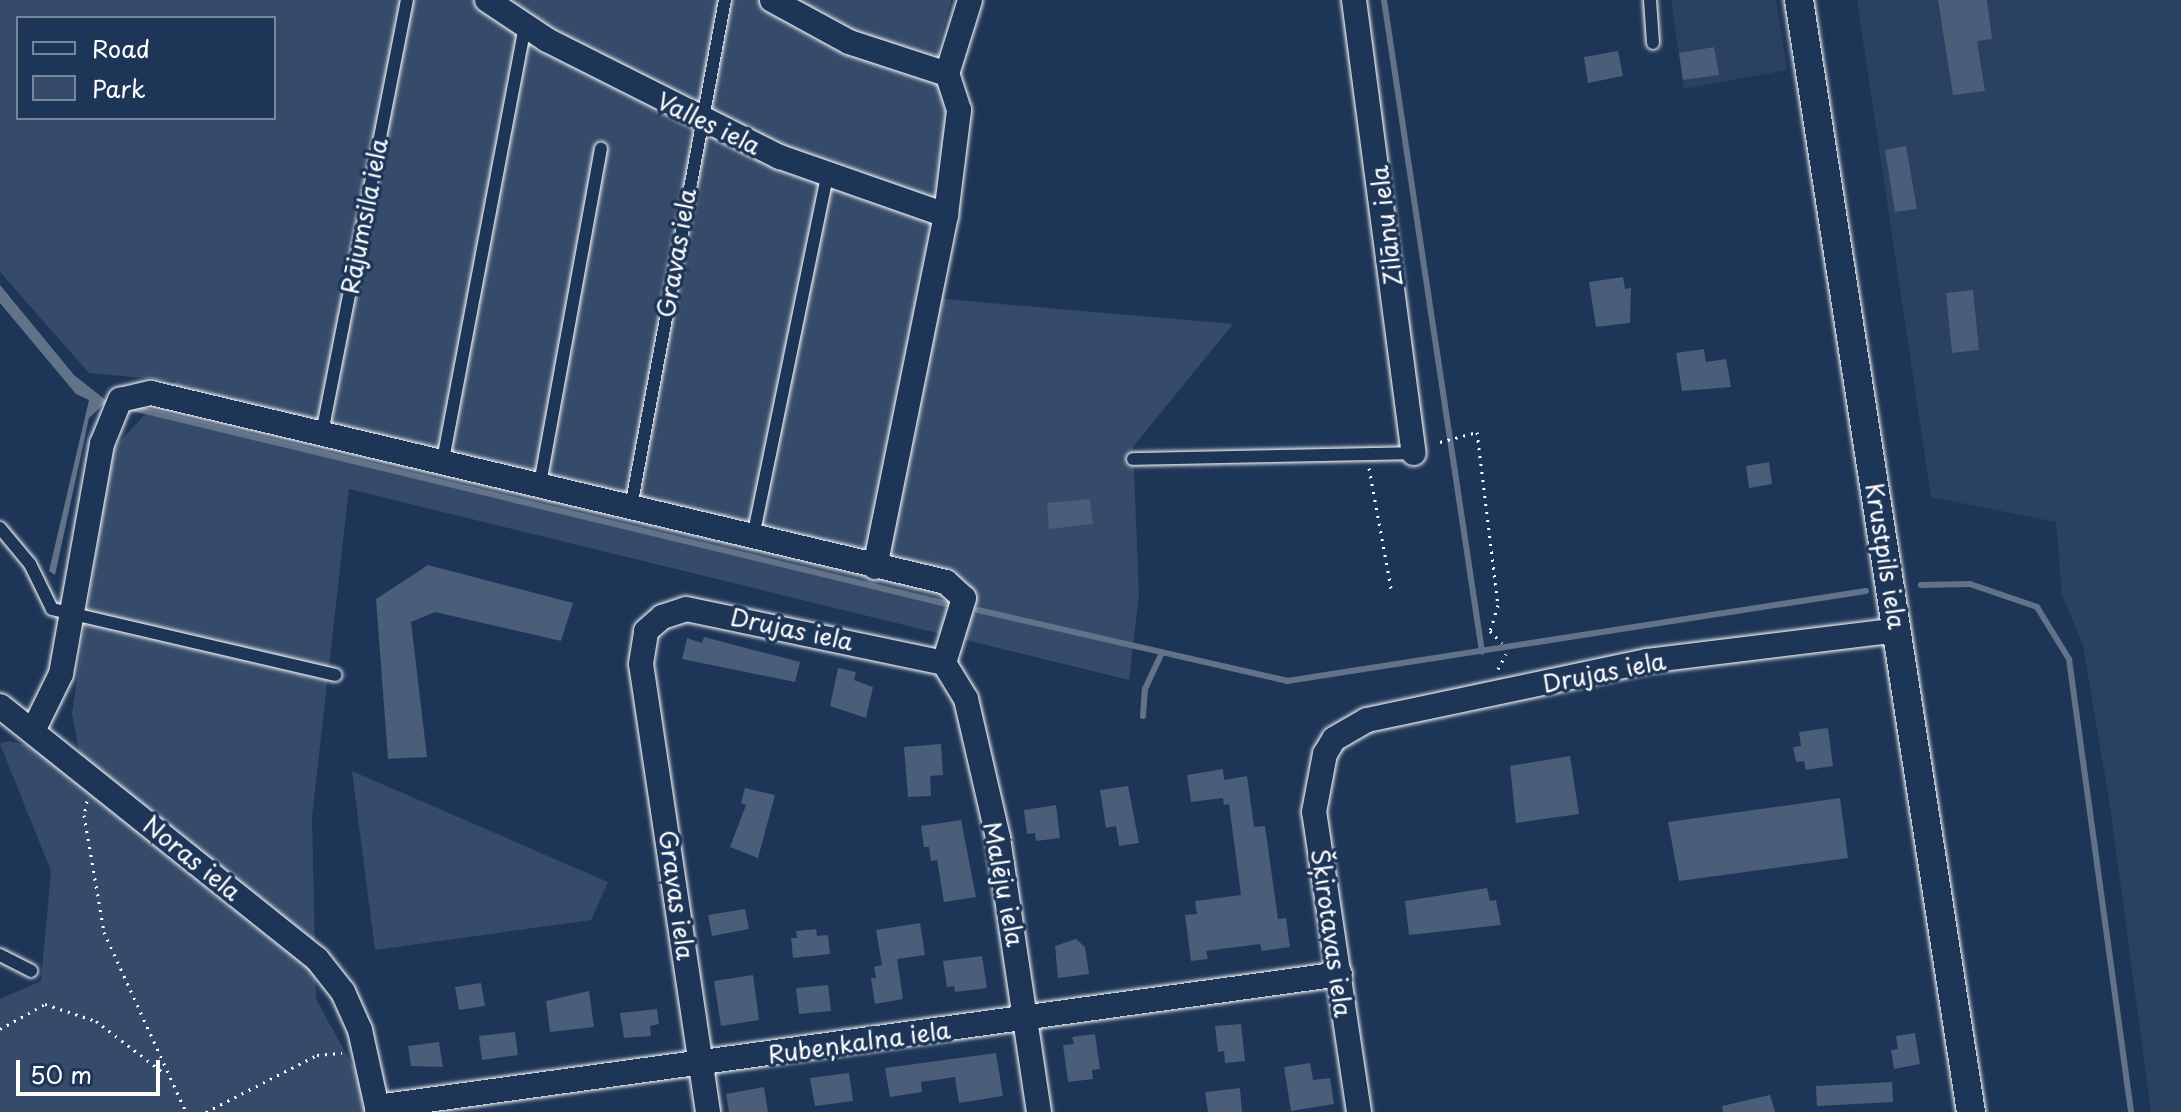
<!DOCTYPE html>
<html>
<head>
<meta charset="utf-8">
<style>
	body { margin:0 }
	#map { position:relative; width:2181px; height:1112px; overflow:hidden; background:#1d3557; font-family:"Playpen Sans",sans-serif }
	div>[style] { position:absolute }
	.built>* { inset:0; background:#2a4161 }
	.green>* { inset:0; background:#364b69 }
	.water>* { inset:0; background:#617289 }
	.stream>* { height:6px; margin:-3px; padding:0 3px; transform-origin:3px; border-radius:3px; background:#617289 }
	.building>* { inset:0; background:#4a5d79 }
	.path>* { height:3px; margin-top:-1.5px; transform-origin:0; background:repeating-linear-gradient(90deg,#fff 0 2px,transparent 0 8px) }
	.roads { filter:drop-shadow(0 0 2px #fff) drop-shadow(0 0 2px #fff) }
	.service>* { height:12px; margin:-6px; padding:0 6px; transform-origin:6px; border-radius:6px; background:#1d3557 }
	.minor>* { height:24px; margin:-12px; padding:0 12px; transform-origin:12px; border-radius:12px; background:#1d3557 }
	.tertiary>* { height:28px; margin:-14px; padding:0 14px; transform-origin:14px; border-radius:14px; background:#1d3557 }
	span { translate:-50% -50%; white-space:nowrap; text-align:center; line-height:1.15; -webkit-text-stroke:7px #1d3557; paint-order:stroke }
	.street-label { font-size:24px; color:#fff }
	.legend { position:absolute; left:16px; top:16px; width:260px; height:104px; box-sizing:border-box; background:#1d3557; border:2px solid #77869a; margin:0; padding:10px 14px; list-style:none; font-size:24px; color:#fff }
	.legend li { display:flex; align-items:center; gap:16px; height:40px }
	.legend b { width:40px; border:2px solid #77869a }
	.scale { position:absolute; left:16px; top:1060px; width:144px; height:36px; box-sizing:border-box; border:4px solid #fff; border-top:0; padding-left:10px; font-size:24px; line-height:28px; white-space:nowrap; color:#fff; -webkit-text-stroke:6px #1d3557; paint-order:stroke }
</style>
</head>
<body>
<div id="map">
	<div class="built">
		<div style="clip-path:polygon(1671px 0,1776px 0,1787px 70px,1684px 89px)"></div>
		<div style="clip-path:polygon(1857px 0,2181px 0,2181px 1112px,2151px 1112px,2110px 806px,2083px 645px,2062px 595px,2056px 522px,1931px 497px)"></div>
	</div>
	<div class="green">
		<div style="clip-path:polygon(evenodd,0 0,951px 0,938px 50px,950px 123px,944px 299px,1233px 324px,1133px 447px,1139px 596px,1129px 680px,349px 489px,312px 817px,316px 999px,378px 1112px,0 1112px,0 999px,41px 981px,51px 871px,0 744px,9px 741px,80px 758px,72px 713px,111px 451px,176px 381px,89px 373px,0 272px,0 0,18px 18px,274px 18px,274px 118px,18px 118px,18px 18px)"></div>
		<div style="clip-path:polygon(352px 771px,608px 882px,591px 920px,375px 950px)"></div>
	</div>
	<div class="water">
		<div style="clip-path:polygon(0 285px,74px 375px,107px 401px,89px 418px,55px 575px,49px 571px,89px 400px,76px 394px,0 303px)"></div>
	</div>
	<div class="stream">
		<div style="left:1384px;top:0;width:659px;rotate:81.45deg"></div>
		<div style="left:133px;top:408px;width:837px;rotate:13.54deg"></div>
		<div style="left:1921px;top:585px;width:49px;rotate:-1.2deg"></div>
		<div style="left:1970px;top:584px;width:71px;rotate:18.9deg"></div>
		<div style="left:2037px;top:607px;width:61px;rotate:58.4deg"></div>
		<div style="left:2069px;top:659px;width:457px;rotate:82.2deg"></div>
		<div style="left:978px;top:610px;width:317px;rotate:12.9deg"></div>
		<div style="left:1287px;top:681px;width:586px;rotate:-8.84deg"></div>
		<div style="left:1143px;top:716px;width:27px;rotate:-86deg"></div>
		<div style="left:1145px;top:689px;width:40px;rotate:-65deg"></div>
	</div>
	<div class="building">
		<div style="clip-path:polygon(1938px 0,1987px 0,1992px 39px,1977px 41px,1985px 91px,1953px 95px)"></div>
		<div style="clip-path:polygon(1714px 47px,1719px 75px,1683px 80px,1679px 53px)"></div>
		<div style="clip-path:polygon(1618px 51px,1623px 76px,1588px 83px,1584px 57px)"></div>
		<div style="clip-path:polygon(1906px 146px,1917px 209px,1895px 212px,1885px 150px)"></div>
		<div style="clip-path:polygon(1623px 277px,1625px 289px,1631px 288px,1630px 323px,1596px 327px,1589px 282px)"></div>
		<div style="clip-path:polygon(1973px 290px,1979px 350px,1952px 353px,1946px 293px)"></div>
		<div style="clip-path:polygon(1704px 349px,1706px 362px,1726px 359px,1731px 387px,1682px 391px,1676px 353px)"></div>
		<div style="clip-path:polygon(1769px 462px,1772px 484px,1749px 488px,1746px 466px)"></div>
		<div style="clip-path:polygon(1090px 499px,1093px 524px,1049px 529px,1047px 503px)"></div>
		<div style="clip-path:polygon(428px 565px,573px 603px,561px 641px,435px 612px,411px 622px,427px 757px,388px 759px,376px 599px)"></div>
		<div style="clip-path:polygon(704px 637px,800px 662px,795px 682px,682px 659px,687px 638px,702px 643px)"></div>
		<div style="clip-path:polygon(838px 668px,856px 672px,854px 680px,873px 687px,866px 718px,830px 706px)"></div>
		<div style="clip-path:polygon(1828px 728px,1833px 766px,1806px 770px,1804px 761px,1796px 762px,1793px 747px,1801px 746px,1799px 732px)"></div>
		<div style="clip-path:polygon(941px 744px,943px 775px,930px 776px,931px 796px,908px 797px,904px 747px)"></div>
		<div style="clip-path:polygon(1570px 756px,1579px 814px,1516px 823px,1510px 766px)"></div>
		<div style="clip-path:polygon(1223px 769px,1224px 780px,1247px 776px,1254px 827px,1265px 826px,1278px 919px,1286px 918px,1290px 947px,1262px 951px,1260px 944px,1206px 951px,1208px 959px,1191px 961px,1185px 915px,1197px 914px,1195px 901px,1241px 895px,1229px 804px,1224px 805px,1223px 798px,1191px 802px,1187px 775px)"></div>
		<div style="clip-path:polygon(1128px 786px,1139px 843px,1119px 846px,1116px 826px,1106px 828px,1100px 790px)"></div>
		<div style="clip-path:polygon(745px 788px,775px 795px,758px 858px,730px 847px,746px 805px,741px 803px)"></div>
		<div style="clip-path:polygon(1840px 798px,1848px 858px,1679px 881px,1668px 822px)"></div>
		<div style="clip-path:polygon(1056px 805px,1060px 838px,1036px 841px,1035px 833px,1027px 834px,1024px 810px)"></div>
		<div style="clip-path:polygon(961px 820px,976px 897px,944px 902px,937px 860px,931px 861px,929px 847px,924px 847px,921px 826px)"></div>
		<div style="clip-path:polygon(1487px 888px,1490px 901px,1496px 900px,1501px 925px,1409px 935px,1405px 901px)"></div>
		<div style="clip-path:polygon(745px 909px,749px 929px,712px 936px,708px 915px)"></div>
		<div style="clip-path:polygon(920px 923px,925px 955px,897px 959px,903px 999px,875px 1004px,871px 978px,876px 978px,874px 967px,882px 965px,876px 930px)"></div>
		<div style="clip-path:polygon(816px 929px,817px 936px,828px 935px,830px 954px,793px 958px,791px 938px,797px 938px,796px 931px)"></div>
		<div style="clip-path:polygon(1076px 939px,1085px 947px,1089px 974px,1058px 978px,1055px 946px)"></div>
		<div style="clip-path:polygon(982px 956px,987px 988px,955px 992px,954px 986px,947px 987px,943px 961px)"></div>
		<div style="clip-path:polygon(753px 975px,759px 1020px,721px 1026px,714px 981px)"></div>
		<div style="clip-path:polygon(481px 983px,485px 1006px,459px 1010px,455px 987px)"></div>
		<div style="clip-path:polygon(828px 985px,831px 1011px,799px 1014px,796px 988px)"></div>
		<div style="clip-path:polygon(589px 991px,594px 1027px,550px 1032px,546px 1001px)"></div>
		<div style="clip-path:polygon(657px 1009px,659px 1024px,650px 1026px,651px 1036px,624px 1038px,620px 1013px)"></div>
		<div style="clip-path:polygon(1241px 1024px,1245px 1061px,1225px 1063px,1224px 1051px,1218px 1052px,1215px 1026px)"></div>
		<div style="clip-path:polygon(515px 1032px,518px 1055px,482px 1060px,479px 1036px)"></div>
		<div style="clip-path:polygon(1915px 1033px,1920px 1064px,1894px 1069px,1891px 1050px,1898px 1049px,1896px 1036px)"></div>
		<div style="clip-path:polygon(1095px 1034px,1100px 1069px,1092px 1070px,1093px 1079px,1068px 1082px,1063px 1045px,1074px 1044px,1072px 1037px)"></div>
		<div style="clip-path:polygon(439px 1042px,443px 1067px,411px 1066px,408px 1046px)"></div>
		<div style="clip-path:polygon(996px 1053px,1003px 1096px,959px 1103px,955px 1077px,921px 1082px,922px 1092px,890px 1097px,885px 1068px)"></div>
		<div style="clip-path:polygon(1310px 1063px,1313px 1080px,1330px 1078px,1334px 1104px,1291px 1111px,1284px 1067px)"></div>
		<div style="clip-path:polygon(849px 1073px,853px 1101px,815px 1106px,810px 1078px)"></div>
		<div style="clip-path:polygon(1892px 1082px,1893px 1102px,1817px 1106px,1816px 1086px)"></div>
		<div style="clip-path:polygon(764px 1087px,768px 1112px,729px 1112px,726px 1094px)"></div>
		<div style="clip-path:polygon(1240px 1088px,1242px 1112px,1208px 1112px,1205px 1092px)"></div>
		<div style="clip-path:polygon(1770px 1095px,1775px 1112px,1723px 1112px,1722px 1106px)"></div>
	</div>
	<div class="path">
		<div style="left:1440px;top:442px;width:38px;rotate:-15deg"></div>
		<div style="left:1477px;top:432px;width:174px;rotate:83.1deg"></div>
		<div style="left:1498px;top:605px;width:27px;rotate:107deg"></div>
		<div style="left:1490px;top:631px;width:17px;rotate:45deg"></div>
		<div style="left:1369px;top:468px;width:127px;rotate:79.6deg"></div>
		<div style="left:1498px;top:669px;width:17px;rotate:-62deg"></div>
		<div style="left:87px;top:801px;width:14px;rotate:102deg"></div>
		<div style="left:84px;top:815px;width:119px;rotate:80.3deg"></div>
		<div style="left:104px;top:932px;width:198px;rotate:65.5deg"></div>
		<div style="left:0;top:1029px;width:51px;rotate:-29.1deg"></div>
		<div style="left:45px;top:1004px;width:54px;rotate:18.4deg"></div>
		<div style="left:96px;top:1021px;width:86px;rotate:37.4deg"></div>
		<div style="left:206px;top:1112px;width:125px;rotate:-27.2deg"></div>
		<div style="left:317px;top:1055px;width:25px;rotate:-5deg"></div>
	</div>
	<div class="roads">
		<div class="service">
			<div style="left:1650px;top:0;width:43px;rotate:86deg"></div>
			<div style="left:322px;top:433px;width:441px;rotate:-78.9deg"></div>
			<div style="left:1133px;top:459px;width:281px;rotate:-1.2deg"></div>
			<div style="left:443px;top:460px;width:442px;rotate:-79.3deg"></div>
			<div style="left:540px;top:484px;width:341px;rotate:-79.7deg"></div>
			<div style="left:631px;top:507px;width:516px;rotate:-79.5deg"></div>
			<div style="left:0;top:528px;width:47px;rotate:50.2deg"></div>
			<div style="left:30px;top:564px;width:50px;rotate:63.9deg"></div>
			<div style="left:52px;top:609px;width:291px;rotate:13.1deg"></div>
			<div style="left:753px;top:537px;width:369px;rotate:-78.4deg"></div>
			<div style="left:0;top:955px;width:35px;rotate:27deg"></div>
		</div>
		<div class="minor">
			<div style="left:487px;top:0;width:72px;rotate:33.7deg"></div>
			<div style="left:547px;top:40px;width:261px;rotate:26.7deg"></div>
			<div style="left:780px;top:157px;width:176px;rotate:19.3deg"></div>
			<div style="left:772px;top:0;width:88px;rotate:28.6deg"></div>
			<div style="left:849px;top:42px;width:103px;rotate:18.1deg"></div>
			<div style="left:1354px;top:0;width:457px;rotate:82.5deg"></div>
			<div style="left:875px;top:567px;width:359px;rotate:-78.6deg"></div>
			<div style="left:946px;top:215px;width:106px;rotate:-82.9deg"></div>
			<div style="left:959px;top:110px;width:38px;rotate:-108deg"></div>
			<div style="left:947px;top:74px;width:77px;rotate:-72.7deg"></div>
			<div style="left:944px;top:663px;width:42px;rotate:58.6deg"></div>
			<div style="left:966px;top:699px;width:143px;rotate:77deg"></div>
			<div style="left:998px;top:838px;width:277px;rotate:81.5deg"></div>
			<div style="left:0;top:706px;width:406px;rotate:38.6deg"></div>
			<div style="left:317px;top:959px;width:42px;rotate:51.8deg"></div>
			<div style="left:343px;top:992px;width:42px;rotate:65.9deg"></div>
			<div style="left:360px;top:1030px;width:84px;rotate:77.6deg"></div>
			<div style="left:34px;top:729px;width:61px;rotate:-63.9deg"></div>
			<div style="left:61px;top:674px;width:234px;rotate:-79.9deg"></div>
			<div style="left:102px;top:444px;width:48px;rotate:-67.8deg"></div>
			<div style="left:120px;top:400px;width:32px;rotate:-13deg"></div>
			<div style="left:151px;top:393px;width:817px;rotate:13.37deg"></div>
			<div style="left:946px;top:582px;width:24px;rotate:42deg"></div>
			<div style="left:964px;top:598px;width:68px;rotate:107.1deg"></div>
			<div style="left:377px;top:1107px;width:972px;rotate:-7.86deg"></div>
			<div style="left:708px;top:1112px;width:453px;rotate:-98.5deg"></div>
			<div style="left:641px;top:664px;width:33px;rotate:-81deg"></div>
			<div style="left:646px;top:631px;width:21px;rotate:-41deg"></div>
			<div style="left:662px;top:617px;width:25px;rotate:-18deg"></div>
			<div style="left:686px;top:609px;width:264px;rotate:11.8deg"></div>
			<div style="left:1359px;top:1112px;width:303px;rotate:-98.5deg"></div>
			<div style="left:1314px;top:812px;width:59px;rotate:-79.3deg"></div>
			<div style="left:1325px;top:754px;width:17px;rotate:-59deg"></div>
			<div style="left:1334px;top:739px;width:38px;rotate:-30deg"></div>
			<div style="left:1367px;top:720px;width:286px;rotate:-11.9deg"></div>
			<div style="left:1647px;top:661px;width:253px;rotate:-7deg"></div>
		</div>
		<div class="tertiary">
			<div style="left:1799px;top:0;width:1125px;rotate:81.21deg"></div>
		</div>
	</div>
	<div class="street-label">
		<span style="left:709px;top:123px;rotate:26deg">Valles iela</span>
		<span style="left:364px;top:216px;rotate:-79deg">Rājumsila iela</span>
		<span style="left:1386px;top:226px;rotate:-97deg">Zilānu iela</span>
		<span style="left:676px;top:253px;rotate:-80deg">Gravas iela</span>
		<span style="left:1886px;top:556px;rotate:81deg">Krustpils iela</span>
		<span style="left:792px;top:629px;rotate:12deg">Drujas iela</span>
		<span style="left:1604px;top:672px;rotate:-11deg">Drujas iela</span>
		<span style="left:192px;top:858px;rotate:39deg">Noras iela</span>
		<span style="left:1004px;top:884px;rotate:79deg">Malēju iela</span>
		<span style="left:677px;top:895px;rotate:82deg">Gravas iela</span>
		<span style="left:1332px;top:933px;rotate:82deg">Šķirotavas iela</span>
		<span style="left:859px;top:1042px;rotate:-8deg">Rubeņkalna iela</span>
	</div>
	<ul class="legend">
	<li><b style="height:10px;background:#1d3557"></b>Road</li>
	<li><b style="height:22px;background:#364b69"></b>Park</li>
	</ul>
	<div class="scale">50 m</div>
</div>
</body>
</html>
